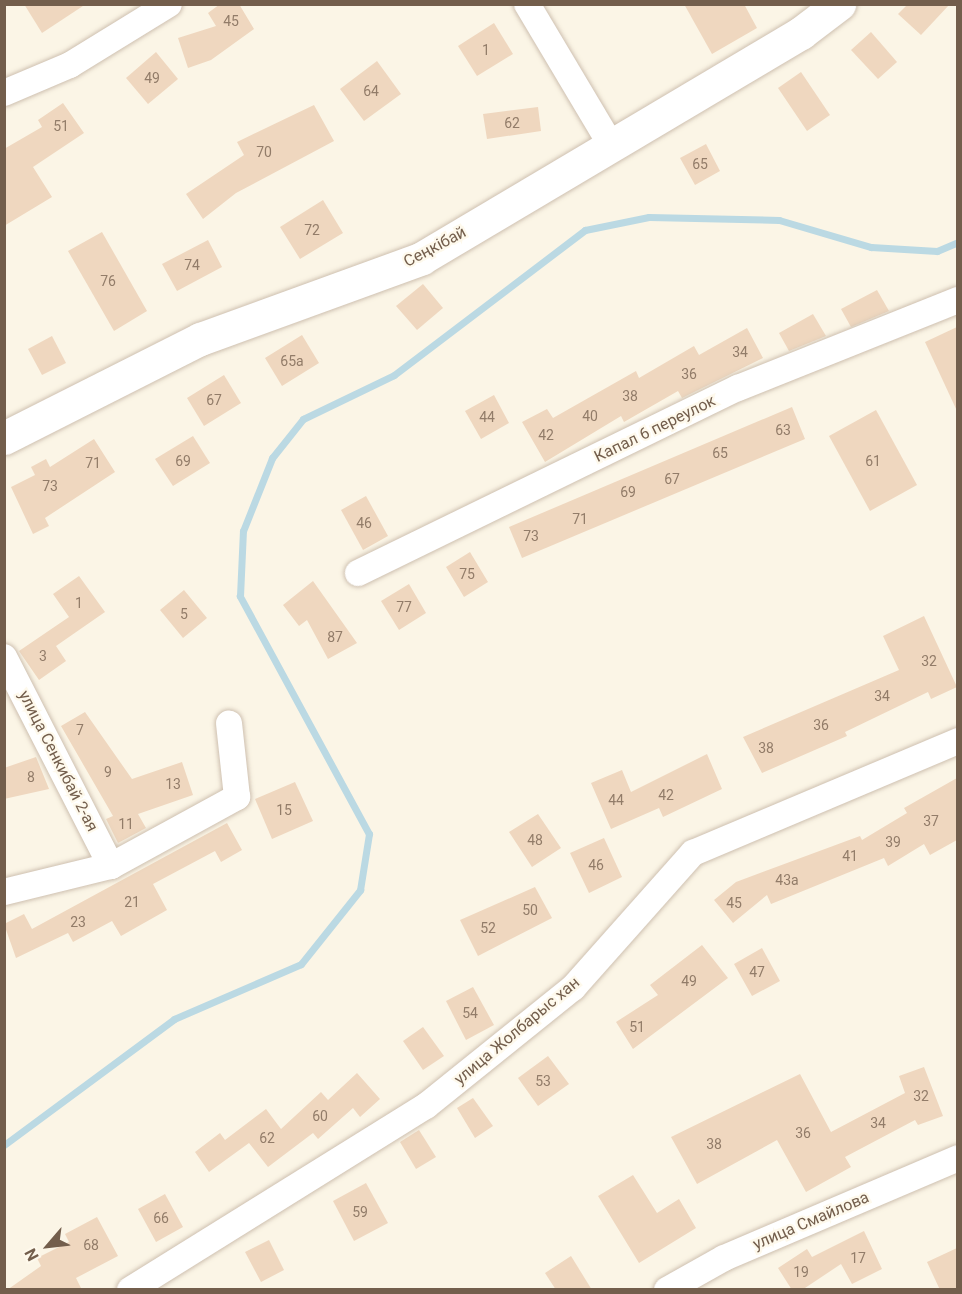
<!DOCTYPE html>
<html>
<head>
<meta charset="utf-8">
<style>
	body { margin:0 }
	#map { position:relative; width:962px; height:1294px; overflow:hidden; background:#fbf5e6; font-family:Roboto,sans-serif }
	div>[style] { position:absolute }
	.stream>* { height:7px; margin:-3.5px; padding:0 3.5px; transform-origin:3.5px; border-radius:3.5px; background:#bbd9e3 }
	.building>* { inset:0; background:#efd7bf }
	.roads { filter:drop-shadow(0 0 2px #cec0b0) drop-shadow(0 0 2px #cec0b0) }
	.street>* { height:26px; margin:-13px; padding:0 13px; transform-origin:13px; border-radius:13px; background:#fff }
	.secondary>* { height:33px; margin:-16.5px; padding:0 16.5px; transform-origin:16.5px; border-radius:16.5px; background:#fff }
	span { translate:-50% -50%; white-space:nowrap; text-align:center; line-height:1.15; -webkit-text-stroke:4.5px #fef9ec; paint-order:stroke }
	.number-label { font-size:14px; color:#927c69 }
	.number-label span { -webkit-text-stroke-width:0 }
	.street-label { font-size:16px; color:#735e4c }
	.frame { position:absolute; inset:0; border:6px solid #735e4c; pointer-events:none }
	.north { position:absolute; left:18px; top:1216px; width:60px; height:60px; -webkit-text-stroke:4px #fef9ec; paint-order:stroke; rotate:242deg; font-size:16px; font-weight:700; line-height:24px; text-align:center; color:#735e4c }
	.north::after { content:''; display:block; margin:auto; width:21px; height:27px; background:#735e4c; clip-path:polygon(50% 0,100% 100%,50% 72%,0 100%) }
</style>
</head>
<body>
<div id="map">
	<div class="stream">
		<div style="left:4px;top:1145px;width:212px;rotate:-36.5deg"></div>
		<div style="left:174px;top:1019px;width:138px;rotate:-23.4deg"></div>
		<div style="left:301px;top:964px;width:95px;rotate:-51.4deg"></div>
		<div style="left:360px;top:890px;width:57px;rotate:-80.9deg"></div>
		<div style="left:369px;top:834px;width:271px;rotate:-118.5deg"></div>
		<div style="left:240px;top:596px;width:65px;rotate:-87.4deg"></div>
		<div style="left:243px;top:531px;width:79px;rotate:-68.3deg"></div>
		<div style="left:272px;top:458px;width:50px;rotate:-51.5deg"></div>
		<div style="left:303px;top:419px;width:101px;rotate:-25.8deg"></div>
		<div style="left:394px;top:375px;width:240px;rotate:-37.2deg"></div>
		<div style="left:585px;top:230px;width:65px;rotate:-11.5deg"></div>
		<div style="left:649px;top:217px;width:130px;rotate:1.3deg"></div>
		<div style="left:779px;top:220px;width:96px;rotate:16.4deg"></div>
		<div style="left:871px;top:247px;width:66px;rotate:3.5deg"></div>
		<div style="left:937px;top:251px;width:23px;rotate:-23deg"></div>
	</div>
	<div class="building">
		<div style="clip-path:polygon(24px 4px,86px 4px,42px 33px)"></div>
		<div style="clip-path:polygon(220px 4px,239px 4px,254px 29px,211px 60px,188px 68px,178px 38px,216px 26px,208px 13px)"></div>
		<div style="clip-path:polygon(684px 4px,744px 4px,757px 28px,712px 54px)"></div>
		<div style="clip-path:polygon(908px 4px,950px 4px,921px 35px,898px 14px)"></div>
		<div style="clip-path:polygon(494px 23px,513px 54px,477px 76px,458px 46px)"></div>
		<div style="clip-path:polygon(871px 32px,897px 62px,878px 79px,851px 50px)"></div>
		<div style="clip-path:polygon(156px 52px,178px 79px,148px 104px,126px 78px)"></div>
		<div style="clip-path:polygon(377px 61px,401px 94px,364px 121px,340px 89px)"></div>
		<div style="clip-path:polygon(801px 72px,830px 115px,807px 131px,778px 88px)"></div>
		<div style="clip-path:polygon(63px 103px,84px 133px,33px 167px,52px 197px,4px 226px,4px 149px,42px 127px,38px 120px)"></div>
		<div style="clip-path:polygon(314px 105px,334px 141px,236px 193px,203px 219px,186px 194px,244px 155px,237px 142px)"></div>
		<div style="clip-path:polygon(538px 107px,541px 131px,487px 139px,483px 114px)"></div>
		<div style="clip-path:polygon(706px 144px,720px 171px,695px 185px,680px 158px)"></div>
		<div style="clip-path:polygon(323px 200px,343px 233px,300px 259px,280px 227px)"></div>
		<div style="clip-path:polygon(102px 232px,147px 311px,114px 331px,68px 251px)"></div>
		<div style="clip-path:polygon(208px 240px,222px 267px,177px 291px,162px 264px)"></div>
		<div style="clip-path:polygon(423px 284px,443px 308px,417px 330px,396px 306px)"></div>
		<div style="clip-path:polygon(877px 290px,889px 311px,851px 327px,841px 309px)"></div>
		<div style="clip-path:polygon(813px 314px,826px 336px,789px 351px,779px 333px)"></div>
		<div style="clip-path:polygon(957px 327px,957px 411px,925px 342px)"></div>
		<div style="clip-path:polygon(747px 328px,763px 358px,682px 398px,678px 391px,624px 422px,621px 416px,545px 462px,522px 422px,547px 409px,553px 418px,636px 371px,639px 378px,694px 346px,699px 355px)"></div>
		<div style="clip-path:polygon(302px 335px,319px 363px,282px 386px,265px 358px)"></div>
		<div style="clip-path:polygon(52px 336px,66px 363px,42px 375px,28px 349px)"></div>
		<div style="clip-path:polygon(224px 375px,241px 403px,204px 426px,187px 398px)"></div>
		<div style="clip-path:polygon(494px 395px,509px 423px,481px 439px,465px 411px)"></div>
		<div style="clip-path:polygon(792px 407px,805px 439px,522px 558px,509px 527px)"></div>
		<div style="clip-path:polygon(876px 410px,917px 485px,870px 511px,829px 436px)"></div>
		<div style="clip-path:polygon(193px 436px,210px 463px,173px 486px,155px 459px)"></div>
		<div style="clip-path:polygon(94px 439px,115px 472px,45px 518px,49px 526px,33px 534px,11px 487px,35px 475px,31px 467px,46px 459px,50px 467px)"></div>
		<div style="clip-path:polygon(366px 496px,388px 536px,363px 550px,341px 510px)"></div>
		<div style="clip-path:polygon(470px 552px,488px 582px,464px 597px,446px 567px)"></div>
		<div style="clip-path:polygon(79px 576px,105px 612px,56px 646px,66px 661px,39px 680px,19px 651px,69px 617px,53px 594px)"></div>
		<div style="clip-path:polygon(313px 581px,357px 643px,328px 659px,307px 620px,299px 626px,283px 605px)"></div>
		<div style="clip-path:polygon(409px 584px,426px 613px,399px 630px,381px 601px)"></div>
		<div style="clip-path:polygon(184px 590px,207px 618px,183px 638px,160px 610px)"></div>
		<div style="clip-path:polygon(924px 616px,957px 687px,931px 699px,928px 692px,845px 732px,847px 736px,762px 773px,743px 737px,899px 670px,883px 636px)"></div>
		<div style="clip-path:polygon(85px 712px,132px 779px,182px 762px,193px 795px,138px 814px,146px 828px,118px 843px,106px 819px,113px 816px,61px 726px)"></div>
		<div style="clip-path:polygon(707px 754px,722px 789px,663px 817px,659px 808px,611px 829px,591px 783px,622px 770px,631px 792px)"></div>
		<div style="clip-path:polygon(36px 757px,49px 789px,4px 799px,4px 768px)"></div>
		<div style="clip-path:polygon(957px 778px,957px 840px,930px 855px,924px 844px,888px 866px,884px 858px,771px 904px,767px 895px,733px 923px,714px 900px,736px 882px,860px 836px,862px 840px,907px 813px,904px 808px)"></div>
		<div style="clip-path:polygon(295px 782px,313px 821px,272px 839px,255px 799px)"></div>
		<div style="clip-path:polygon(538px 814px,561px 848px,532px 867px,509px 832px)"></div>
		<div style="clip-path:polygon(227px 823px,242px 850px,221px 862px,215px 851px,153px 884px,167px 910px,121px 936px,112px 921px,73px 942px,68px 933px,16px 958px,4px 924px,24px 914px,32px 929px)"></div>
		<div style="clip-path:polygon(604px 838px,622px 877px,589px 893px,570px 853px)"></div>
		<div style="clip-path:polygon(535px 887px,552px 918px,478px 956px,460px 920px)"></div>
		<div style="clip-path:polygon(702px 945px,728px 978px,633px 1049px,616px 1022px,658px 995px,650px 985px)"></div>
		<div style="clip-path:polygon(762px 948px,780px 981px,752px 996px,734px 964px)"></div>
		<div style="clip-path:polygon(473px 987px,494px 1025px,466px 1040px,446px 1001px)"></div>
		<div style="clip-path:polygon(423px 1027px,444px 1056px,423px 1070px,403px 1041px)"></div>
		<div style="clip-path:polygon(548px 1056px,569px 1084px,538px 1106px,518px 1078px)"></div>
		<div style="clip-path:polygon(924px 1067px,943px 1116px,918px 1125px,915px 1120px,845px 1157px,851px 1167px,806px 1192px,777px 1140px,697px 1184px,671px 1137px,800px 1074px,831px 1132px,905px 1093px,899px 1076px)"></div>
		<div style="clip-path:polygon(357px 1073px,380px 1099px,360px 1117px,353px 1108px,318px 1139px,313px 1133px,268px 1167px,249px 1143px,209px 1172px,195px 1152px,220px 1133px,225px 1140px,266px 1109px,281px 1129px,321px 1092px,328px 1100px)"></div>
		<div style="clip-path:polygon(473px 1098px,493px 1126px,475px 1138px,457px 1108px)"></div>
		<div style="clip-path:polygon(419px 1130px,436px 1157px,416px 1169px,400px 1142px)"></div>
		<div style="clip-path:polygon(633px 1175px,657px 1213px,679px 1199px,696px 1228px,639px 1263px,598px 1196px)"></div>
		<div style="clip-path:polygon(366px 1183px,388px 1223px,354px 1241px,333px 1201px)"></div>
		<div style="clip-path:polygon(165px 1194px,183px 1227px,156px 1242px,138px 1209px)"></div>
		<div style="clip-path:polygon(97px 1217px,118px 1256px,76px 1278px,82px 1290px,7px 1290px,41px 1266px,37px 1258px,69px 1242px,65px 1234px)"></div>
		<div style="clip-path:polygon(864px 1231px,882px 1269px,852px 1284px,841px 1264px,802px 1290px,792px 1290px,778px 1268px,807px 1249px,812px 1257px)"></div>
		<div style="clip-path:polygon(269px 1240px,284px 1270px,261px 1282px,245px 1252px)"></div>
		<div style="clip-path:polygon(957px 1248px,957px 1290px,940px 1290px,927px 1262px)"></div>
		<div style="clip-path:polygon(571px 1256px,592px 1290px,556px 1290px,545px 1273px)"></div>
	</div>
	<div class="roads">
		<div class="street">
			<div style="left:527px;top:4px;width:164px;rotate:59.2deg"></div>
			<div style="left:4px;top:93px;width:72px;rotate:-23deg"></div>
			<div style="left:70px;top:65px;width:116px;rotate:-31.6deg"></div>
			<div style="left:358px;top:573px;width:423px;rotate:-26deg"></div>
			<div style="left:738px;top:388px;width:237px;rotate:-21.8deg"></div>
			<div style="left:4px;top:657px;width:235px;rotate:62.9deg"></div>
			<div style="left:4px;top:892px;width:110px;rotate:-13.7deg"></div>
			<div style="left:111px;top:866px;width:144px;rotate:-28.7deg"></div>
			<div style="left:237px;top:797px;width:74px;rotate:-96.2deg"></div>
			<div style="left:130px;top:1290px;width:349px;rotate:-31.9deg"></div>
			<div style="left:426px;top:1106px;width:189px;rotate:-38.8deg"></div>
			<div style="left:573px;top:988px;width:181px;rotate:-48.4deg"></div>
			<div style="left:693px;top:853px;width:288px;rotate:-22.9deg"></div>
			<div style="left:667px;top:1290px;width:65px;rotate:-29.3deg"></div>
			<div style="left:724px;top:1258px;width:254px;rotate:-23.1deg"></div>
		</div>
		<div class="secondary">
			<div style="left:4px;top:438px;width:220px;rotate:-26.8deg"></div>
			<div style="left:200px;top:339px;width:236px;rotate:-20deg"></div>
			<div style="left:422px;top:258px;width:441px;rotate:-30.7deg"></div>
			<div style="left:801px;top:33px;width:48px;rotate:-37.3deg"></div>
		</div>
	</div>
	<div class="number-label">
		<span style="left:231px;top:21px">45</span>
		<span style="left:486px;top:50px">1</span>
		<span style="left:152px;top:78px">49</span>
		<span style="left:371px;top:91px">64</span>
		<span style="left:512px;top:123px">62</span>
		<span style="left:61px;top:126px">51</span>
		<span style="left:264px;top:152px">70</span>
		<span style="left:700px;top:164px">65</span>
		<span style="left:312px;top:230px">72</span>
		<span style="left:192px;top:265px">74</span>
		<span style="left:108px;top:281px">76</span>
		<span style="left:740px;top:352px">34</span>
		<span style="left:292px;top:361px">65а</span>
		<span style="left:689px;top:374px">36</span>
		<span style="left:630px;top:396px">38</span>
		<span style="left:214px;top:400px">67</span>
		<span style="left:590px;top:416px">40</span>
		<span style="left:487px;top:417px">44</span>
		<span style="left:783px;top:430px">63</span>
		<span style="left:546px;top:435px">42</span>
		<span style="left:720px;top:453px">65</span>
		<span style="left:183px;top:461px">69</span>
		<span style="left:873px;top:461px">61</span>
		<span style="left:93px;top:463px">71</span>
		<span style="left:672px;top:479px">67</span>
		<span style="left:50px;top:486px">73</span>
		<span style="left:628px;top:492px">69</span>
		<span style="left:580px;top:519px">71</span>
		<span style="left:364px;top:523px">46</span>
		<span style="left:531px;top:536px">73</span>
		<span style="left:467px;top:574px">75</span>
		<span style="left:79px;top:603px">1</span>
		<span style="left:404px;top:607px">77</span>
		<span style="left:184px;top:614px">5</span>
		<span style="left:335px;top:637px">87</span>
		<span style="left:43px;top:656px">3</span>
		<span style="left:929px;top:661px">32</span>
		<span style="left:882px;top:696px">34</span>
		<span style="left:821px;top:725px">36</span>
		<span style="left:80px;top:730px">7</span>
		<span style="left:766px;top:748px">38</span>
		<span style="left:108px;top:772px">9</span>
		<span style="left:31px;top:777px">8</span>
		<span style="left:173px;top:784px">13</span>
		<span style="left:666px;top:795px">42</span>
		<span style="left:616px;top:800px">44</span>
		<span style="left:284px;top:810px">15</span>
		<span style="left:931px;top:821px">37</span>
		<span style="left:126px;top:824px">11</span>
		<span style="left:535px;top:840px">48</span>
		<span style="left:893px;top:842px">39</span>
		<span style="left:850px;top:856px">41</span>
		<span style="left:596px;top:865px">46</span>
		<span style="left:787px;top:880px">43а</span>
		<span style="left:132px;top:902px">21</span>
		<span style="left:734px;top:903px">45</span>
		<span style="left:530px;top:910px">50</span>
		<span style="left:78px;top:922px">23</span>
		<span style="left:488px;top:928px">52</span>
		<span style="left:757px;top:972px">47</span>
		<span style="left:689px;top:981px">49</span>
		<span style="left:470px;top:1013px">54</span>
		<span style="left:637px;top:1027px">51</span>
		<span style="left:543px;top:1081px">53</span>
		<span style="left:921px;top:1096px">32</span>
		<span style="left:320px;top:1116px">60</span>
		<span style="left:878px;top:1123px">34</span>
		<span style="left:803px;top:1133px">36</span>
		<span style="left:267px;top:1138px">62</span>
		<span style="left:714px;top:1144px">38</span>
		<span style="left:360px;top:1212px">59</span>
		<span style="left:161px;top:1218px">66</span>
		<span style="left:91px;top:1245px">68</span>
		<span style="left:858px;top:1258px">17</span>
		<span style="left:801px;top:1272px">19</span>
	</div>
	<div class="street-label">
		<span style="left:435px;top:247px;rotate:-28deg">Сеңкібай</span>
		<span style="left:655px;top:429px;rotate:-26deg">Капал 6 переулок</span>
		<span style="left:58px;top:761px;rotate:63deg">улица Сенкибай 2-ая</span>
		<span style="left:517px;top:1031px;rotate:-40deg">улица Жолбарыс хан</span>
		<span style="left:811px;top:1221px;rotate:-23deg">улица Смайлова</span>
	</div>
	<div class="frame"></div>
	<div class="north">N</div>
</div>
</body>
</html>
